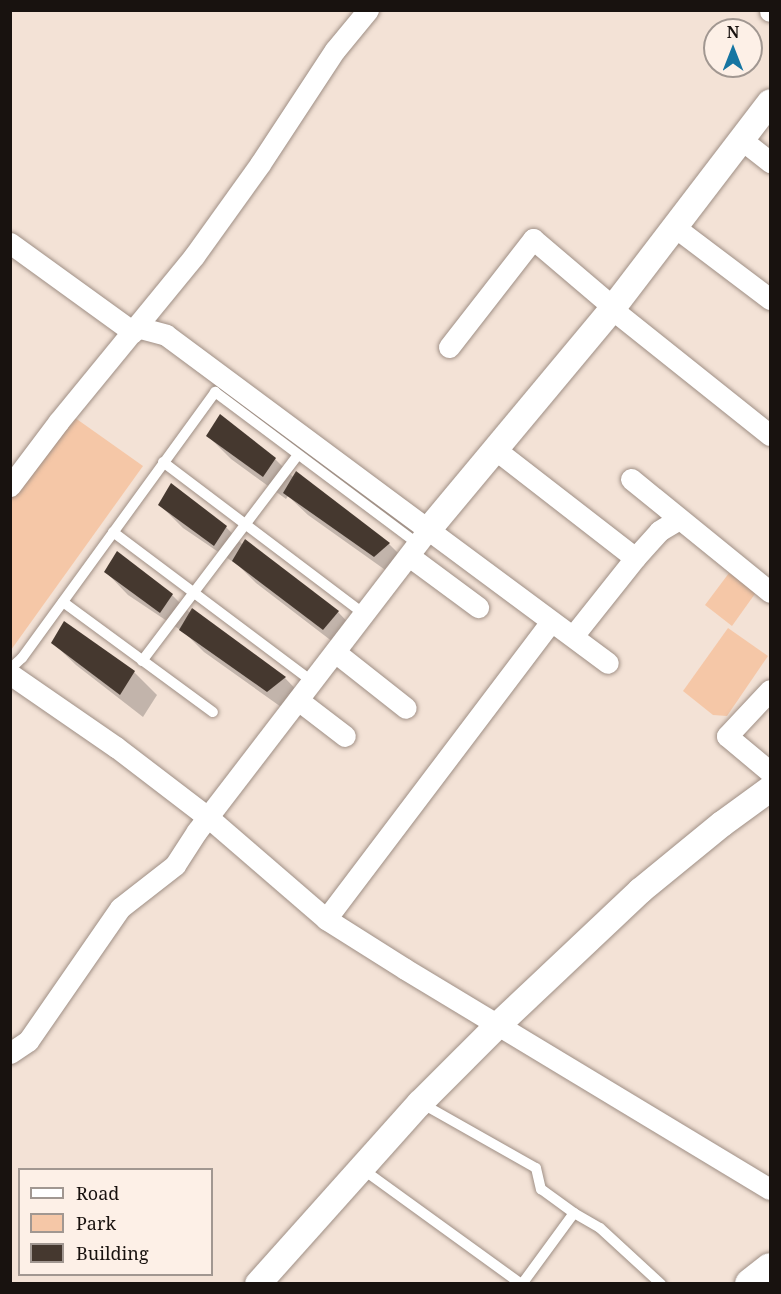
<!DOCTYPE html>
<html>
<head>
<meta charset="utf-8">
<style>
	body { margin:0 }
	#map { position:relative; width:781px; height:1294px; overflow:hidden; background:#f3e2d6; font-family:"Noto Serif",serif }
	div>[style] { position:absolute }
	.green>* { inset:0; background:#f5c7a7 }
	.shadow>* { inset:0; background:#0003 }
	.building>* { inset:0; background:#45382f }
	.roads { filter:drop-shadow(0 0 2px #9f8f85) drop-shadow(0 0 2px #9f8f85) }
	.service>* { height:10px; margin:-5px; padding:0 5px; transform-origin:5px; border-radius:5px; background:#fff }
	.minor>* { height:21px; margin:-10.5px; padding:0 10.5px; transform-origin:10.5px; border-radius:10.5px; background:#fff }
	.tertiary>* { height:26px; margin:-13px; padding:0 13px; transform-origin:13px; border-radius:13px; background:#fff }
	.trunk>* { height:33px; margin:-16.5px; padding:0 16.5px; transform-origin:16.5px; border-radius:16.5px; background:#fff }
	span { translate:-50% -50%; white-space:nowrap; text-align:center; line-height:1.15; -webkit-text-stroke:6px #fdf0e7; paint-order:stroke }
	.frame { position:absolute; inset:0; border:12px solid #18120f; pointer-events:none }
	.legend { position:absolute; left:18px; top:1168px; width:195px; height:108px; box-sizing:border-box; background:#fdf0e7; border:2px solid #a19791; margin:0; padding:8px 10px; list-style:none; font-size:18px; color:#18120f }
	.legend li { display:flex; align-items:center; gap:12px; height:30px }
	.legend b { width:30px; border:2px solid #a19791 }
	.north { position:absolute; left:703px; top:18px; width:60px; height:60px; box-sizing:border-box; background:#fdf0e7; border:2px solid #a19791; border-radius:50%; rotate:0deg; font-size:16px; font-weight:700; line-height:24px; text-align:center; color:#18120f }
	.north::after { content:''; display:block; margin:auto; width:21px; height:27px; background:#1675a2; clip-path:polygon(50% 0,100% 100%,50% 72%,0 100%) }
</style>
</head>
<body>
<div id="map">
	<div class="green">
		<div style="clip-path:polygon(71px 415px,143px 466px,11px 650px,11px 498px)"></div>
		<div style="clip-path:polygon(729px 573px,757px 591px,732px 626px,705px 605px)"></div>
		<div style="clip-path:polygon(728px 628px,768px 656px,727px 716px,713px 715px,683px 691px)"></div>
	</div>
	<div class="shadow">
		<div style="clip-path:polygon(208px 436px,275px 459px,294px 478px,389px 544px,411px 566px,398px 579px,308px 515px,288px 496px,286px 499px,231px 459px)"></div>
		<div style="clip-path:polygon(160px 505px,226px 527px,243px 545px,338px 612px,360px 635px,346px 652px,256px 583px,239px 566px,183px 528px)"></div>
		<div style="clip-path:polygon(106px 572px,172px 595px,191px 614px,193px 610px,285px 678px,307px 701px,291px 714px,204px 652px,185px 633px,128px 595px)"></div>
		<div style="clip-path:polygon(53px 643px,134px 672px,157px 695px,143px 717px,76px 665px)"></div>
	</div>
	<div class="building">
		<div style="clip-path:polygon(220px 414px,276px 458px,263px 477px,206px 436px)"></div>
		<div style="clip-path:polygon(296px 471px,390px 543px,374px 557px,283px 493px)"></div>
		<div style="clip-path:polygon(171px 483px,227px 526px,214px 546px,158px 505px)"></div>
		<div style="clip-path:polygon(245px 539px,339px 611px,323px 630px,232px 561px)"></div>
		<div style="clip-path:polygon(117px 551px,173px 594px,160px 613px,104px 572px)"></div>
		<div style="clip-path:polygon(192px 608px,286px 677px,267px 692px,179px 630px)"></div>
		<div style="clip-path:polygon(64px 621px,135px 671px,120px 695px,51px 643px)"></div>
	</div>
	<div class="roads">
		<div class="service">
			<div style="left:163px;top:462px;width:253px;rotate:37.1deg"></div>
			<div style="left:113px;top:532px;width:250px;rotate:36.9deg"></div>
			<div style="left:63px;top:602px;width:186px;rotate:36.3deg"></div>
			<div style="left:142px;top:661px;width:258px;rotate:-52.9deg"></div>
			<div style="left:10px;top:669px;width:16px;rotate:-43deg"></div>
			<div style="left:22px;top:658px;width:329px;rotate:-54deg"></div>
			<div style="left:215px;top:392px;width:254px;rotate:36.8deg"></div>
			<div style="left:421px;top:1103px;width:132px;rotate:29.5deg"></div>
			<div style="left:536px;top:1168px;width:22px;rotate:77deg"></div>
			<div style="left:541px;top:1189px;width:41px;rotate:36deg"></div>
			<div style="left:361px;top:1168px;width:198px;rotate:35.9deg"></div>
			<div style="left:522px;top:1284px;width:88px;rotate:-53.8deg"></div>
			<div style="left:574px;top:1213px;width:30px;rotate:30deg"></div>
			<div style="left:600px;top:1228px;width:83px;rotate:42.6deg"></div>
		</div>
		<div class="minor">
			<div style="left:770px;top:10px;width:1px;rotate:90deg"></div>
			<div style="left:742px;top:140px;width:36px;rotate:38deg"></div>
			<div style="left:676px;top:228px;width:118px;rotate:37.1deg"></div>
			<div style="left:10px;top:243px;width:152px;rotate:35.9deg"></div>
			<div style="left:612px;top:309px;width:202px;rotate:38.6deg"></div>
			<div style="left:137px;top:327px;width:30px;rotate:15deg"></div>
			<div style="left:166px;top:335px;width:550px;rotate:36.58deg"></div>
			<div style="left:449px;top:347px;width:137px;rotate:-52.1deg"></div>
			<div style="left:533px;top:239px;width:105px;rotate:40.4deg"></div>
			<div style="left:496px;top:450px;width:176px;rotate:37.8deg"></div>
			<div style="left:635px;top:558px;width:36px;rotate:-48deg"></div>
			<div style="left:659px;top:531px;width:23px;rotate:-31deg"></div>
			<div style="left:631px;top:479px;width:179px;rotate:39.1deg"></div>
			<div style="left:10px;top:486px;width:81px;rotate:-53deg"></div>
			<div style="left:59px;top:421px;width:213px;rotate:-50.7deg"></div>
			<div style="left:194px;top:256px;width:113px;rotate:-54.3deg"></div>
			<div style="left:260px;top:164px;width:136px;rotate:-56.7deg"></div>
			<div style="left:335px;top:50px;width:52px;rotate:-50.5deg"></div>
			<div style="left:409px;top:556px;width:86px;rotate:36.5deg"></div>
			<div style="left:573px;top:636px;width:100px;rotate:-51.5deg"></div>
			<div style="left:335px;top:652px;width:90px;rotate:38.3deg"></div>
			<div style="left:10px;top:674px;width:129px;rotate:34.6deg"></div>
			<div style="left:116px;top:747px;width:117px;rotate:37.4deg"></div>
			<div style="left:209px;top:818px;width:155px;rotate:40.8deg"></div>
			<div style="left:326px;top:919px;width:93px;rotate:32.3deg"></div>
			<div style="left:405px;top:969px;width:426px;rotate:31.1deg"></div>
			<div style="left:770px;top:690px;width:63px;rotate:133.1deg"></div>
			<div style="left:727px;top:736px;width:56px;rotate:39.9deg"></div>
			<div style="left:298px;top:700px;width:59px;rotate:37.5deg"></div>
			<div style="left:326px;top:919px;width:373px;rotate:-52.9deg"></div>
			<div style="left:10px;top:1053px;width:22px;rotate:-34deg"></div>
			<div style="left:28px;top:1041px;width:162px;rotate:-55.3deg"></div>
			<div style="left:120px;top:908px;width:70px;rotate:-38deg"></div>
			<div style="left:175px;top:865px;width:40px;rotate:-57.1deg"></div>
			<div style="left:197px;top:831px;width:381px;rotate:-52.5deg"></div>
		</div>
		<div class="tertiary">
			<div style="left:429px;top:529px;width:286px;rotate:-50.2deg"></div>
			<div style="left:612px;top:309px;width:260px;rotate:-52.6deg"></div>
			<div style="left:258px;top:1284px;width:243px;rotate:-48.2deg"></div>
			<div style="left:420px;top:1103px;width:112px;rotate:-45deg"></div>
			<div style="left:499px;top:1024px;width:194px;rotate:-43.3deg"></div>
			<div style="left:640px;top:891px;width:106px;rotate:-39.3deg"></div>
			<div style="left:722px;top:824px;width:59px;rotate:-36.1deg"></div>
		</div>
		<div class="trunk">
			<div style="left:751px;top:1284px;width:24px;rotate:-38deg"></div>
		</div>
	</div>
	<div class="frame"></div>
	<ul class="legend">
	<li><b style="height:8px;background:#fff"></b>Road</li>
	<li><b style="height:16px;background:#f5c7a7"></b>Park</li>
	<li><b style="height:16px;background:#45382f"></b>Building</li>
	</ul>
	<div class="north">N</div>
</div>
</body>
</html>
